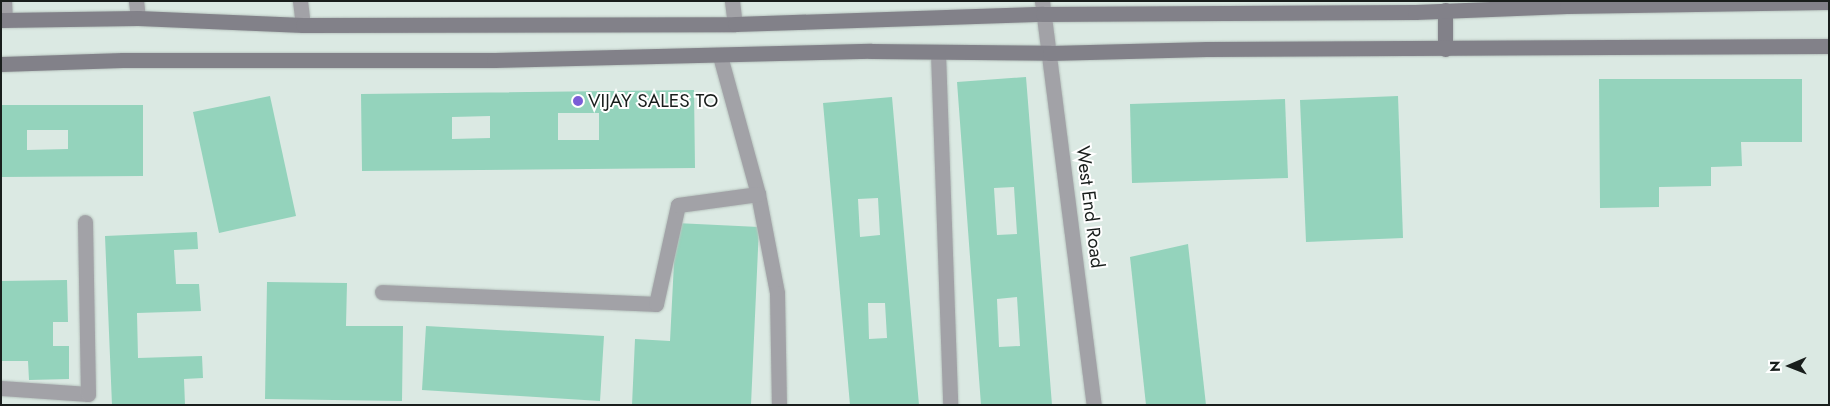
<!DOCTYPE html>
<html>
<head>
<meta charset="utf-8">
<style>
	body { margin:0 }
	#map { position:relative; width:1830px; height:406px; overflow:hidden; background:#dbe9e3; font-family:Jost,sans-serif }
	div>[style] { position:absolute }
	.building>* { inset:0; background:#94d3bc }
	.roads { filter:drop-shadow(0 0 1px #b8c4bf) drop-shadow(0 0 1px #b8c4bf) }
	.lane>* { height:15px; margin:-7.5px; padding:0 7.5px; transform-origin:7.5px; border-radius:7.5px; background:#a2a2a7 }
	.street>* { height:15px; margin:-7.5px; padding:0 7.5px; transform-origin:7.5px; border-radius:7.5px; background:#a2a2a7 }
	.secondary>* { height:15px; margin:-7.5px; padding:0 7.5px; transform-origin:7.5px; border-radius:7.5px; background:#828189 }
	.dots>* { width:14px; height:14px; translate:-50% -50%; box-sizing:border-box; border:2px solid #fff; border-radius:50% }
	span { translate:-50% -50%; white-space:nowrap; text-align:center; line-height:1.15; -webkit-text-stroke:4px #fff; paint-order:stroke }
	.poi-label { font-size:19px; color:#191e1c }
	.left { translate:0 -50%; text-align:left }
	.street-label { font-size:19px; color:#191e1c }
	.frame { position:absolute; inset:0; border:2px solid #191e1c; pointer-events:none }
	.north { position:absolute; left:1765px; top:341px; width:50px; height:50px; -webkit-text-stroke:4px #fff; paint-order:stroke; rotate:269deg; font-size:14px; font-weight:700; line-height:20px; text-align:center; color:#191e1c }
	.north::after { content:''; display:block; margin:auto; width:18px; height:22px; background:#191e1c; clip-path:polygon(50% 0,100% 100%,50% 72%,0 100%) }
</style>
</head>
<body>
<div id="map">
	<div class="building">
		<div style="clip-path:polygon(evenodd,1026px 77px,1052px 405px,981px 405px,957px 82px,1026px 77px,1014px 187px,1017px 234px,997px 235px,994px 188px,1014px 187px,1026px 77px,1017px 297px,1020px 346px,999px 347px,997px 299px,1017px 297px)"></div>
		<div style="clip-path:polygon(1599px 79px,1802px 79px,1802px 142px,1741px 142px,1742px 166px,1711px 167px,1711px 186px,1659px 187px,1659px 207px,1600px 208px)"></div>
		<div style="clip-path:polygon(evenodd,694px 90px,695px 168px,362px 171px,361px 94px,694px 90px,558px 113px,599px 113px,599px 140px,558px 140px,558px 113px,694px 90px,490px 116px,490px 138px,452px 139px,452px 117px,490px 116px)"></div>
		<div style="clip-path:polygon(270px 96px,296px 216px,219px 233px,193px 112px)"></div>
		<div style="clip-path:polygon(1398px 96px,1403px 238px,1306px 242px,1300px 100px)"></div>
		<div style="clip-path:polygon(evenodd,892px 97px,919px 405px,850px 405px,823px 103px,892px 97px,878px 198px,880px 235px,860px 237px,858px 199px,878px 198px,892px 97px,868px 303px,885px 303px,887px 338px,869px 339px,868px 303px)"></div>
		<div style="clip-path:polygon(1285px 99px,1288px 178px,1132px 183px,1130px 104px)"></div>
		<div style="clip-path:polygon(evenodd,1px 105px,143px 105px,143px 176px,1px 177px,1px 105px,27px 130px,68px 130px,68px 149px,27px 150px,27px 130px)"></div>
		<div style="clip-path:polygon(676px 223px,759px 227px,751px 405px,632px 405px,635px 339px,670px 341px)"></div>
		<div style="clip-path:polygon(197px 232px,198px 249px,174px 250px,176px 284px,199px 284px,201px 311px,137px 313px,138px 358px,202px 356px,203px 378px,184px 379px,185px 405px,112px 405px,105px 236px)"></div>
		<div style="clip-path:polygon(1188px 244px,1206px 405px,1146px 405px,1130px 257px)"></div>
		<div style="clip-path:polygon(67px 280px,68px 322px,53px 322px,53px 346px,69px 346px,69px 379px,29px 380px,28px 361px,1px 361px,1px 281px)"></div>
		<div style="clip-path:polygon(267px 282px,347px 283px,346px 326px,403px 326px,402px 401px,265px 399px)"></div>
		<div style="clip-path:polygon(426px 326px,604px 336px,600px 401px,422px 390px)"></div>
	</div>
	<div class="roads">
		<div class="lane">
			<div style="left:4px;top:1px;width:19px;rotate:87deg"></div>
			<div style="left:136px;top:1px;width:17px;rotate:83deg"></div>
		</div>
		<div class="street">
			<div style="left:300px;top:1px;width:24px;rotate:83deg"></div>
			<div style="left:732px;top:1px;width:23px;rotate:83deg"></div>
			<div style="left:1042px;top:1px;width:407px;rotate:82.7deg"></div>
			<div style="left:938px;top:53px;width:352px;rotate:88deg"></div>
			<div style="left:720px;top:56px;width:143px;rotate:74.6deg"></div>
			<div style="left:758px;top:194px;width:101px;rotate:79.1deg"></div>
			<div style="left:777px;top:293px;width:112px;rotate:89deg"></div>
			<div style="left:382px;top:292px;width:274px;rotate:2.5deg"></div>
			<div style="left:656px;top:304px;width:101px;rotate:-77.5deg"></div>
			<div style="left:678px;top:205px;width:81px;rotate:-7.8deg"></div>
			<div style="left:1px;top:388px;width:87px;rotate:3.9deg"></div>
			<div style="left:88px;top:394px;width:172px;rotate:-91deg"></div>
		</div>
		<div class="secondary">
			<div style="left:1445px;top:10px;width:39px;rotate:90deg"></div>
			<div style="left:1px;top:20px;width:137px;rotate:-0.8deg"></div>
			<div style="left:138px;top:18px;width:165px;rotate:2.4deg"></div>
			<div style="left:303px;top:25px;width:432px;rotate:-0.1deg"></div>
			<div style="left:735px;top:24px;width:308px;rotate:-1.9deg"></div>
			<div style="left:1043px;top:14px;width:372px;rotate:-0.3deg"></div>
			<div style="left:1415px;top:12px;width:152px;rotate:-2.3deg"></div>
			<div style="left:1567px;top:6px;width:262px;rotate:-0.9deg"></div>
			<div style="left:1px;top:64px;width:122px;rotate:-1.9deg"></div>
			<div style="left:123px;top:60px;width:371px"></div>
			<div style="left:494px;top:60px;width:377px;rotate:-1.4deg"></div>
			<div style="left:871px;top:51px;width:179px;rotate:0.6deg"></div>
			<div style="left:1050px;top:53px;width:157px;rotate:-1.5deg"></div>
			<div style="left:1207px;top:49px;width:622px;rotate:-0.28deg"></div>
		</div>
	</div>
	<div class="dots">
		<div style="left:578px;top:101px;background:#7b5dd7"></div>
	</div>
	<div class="poi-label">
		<span class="left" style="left:588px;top:101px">VIJAY SALES TO</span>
	</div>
	<div class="street-label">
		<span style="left:1090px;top:207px;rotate:83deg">West End Road</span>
	</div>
	<div class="frame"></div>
	<div class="north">N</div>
</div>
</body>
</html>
